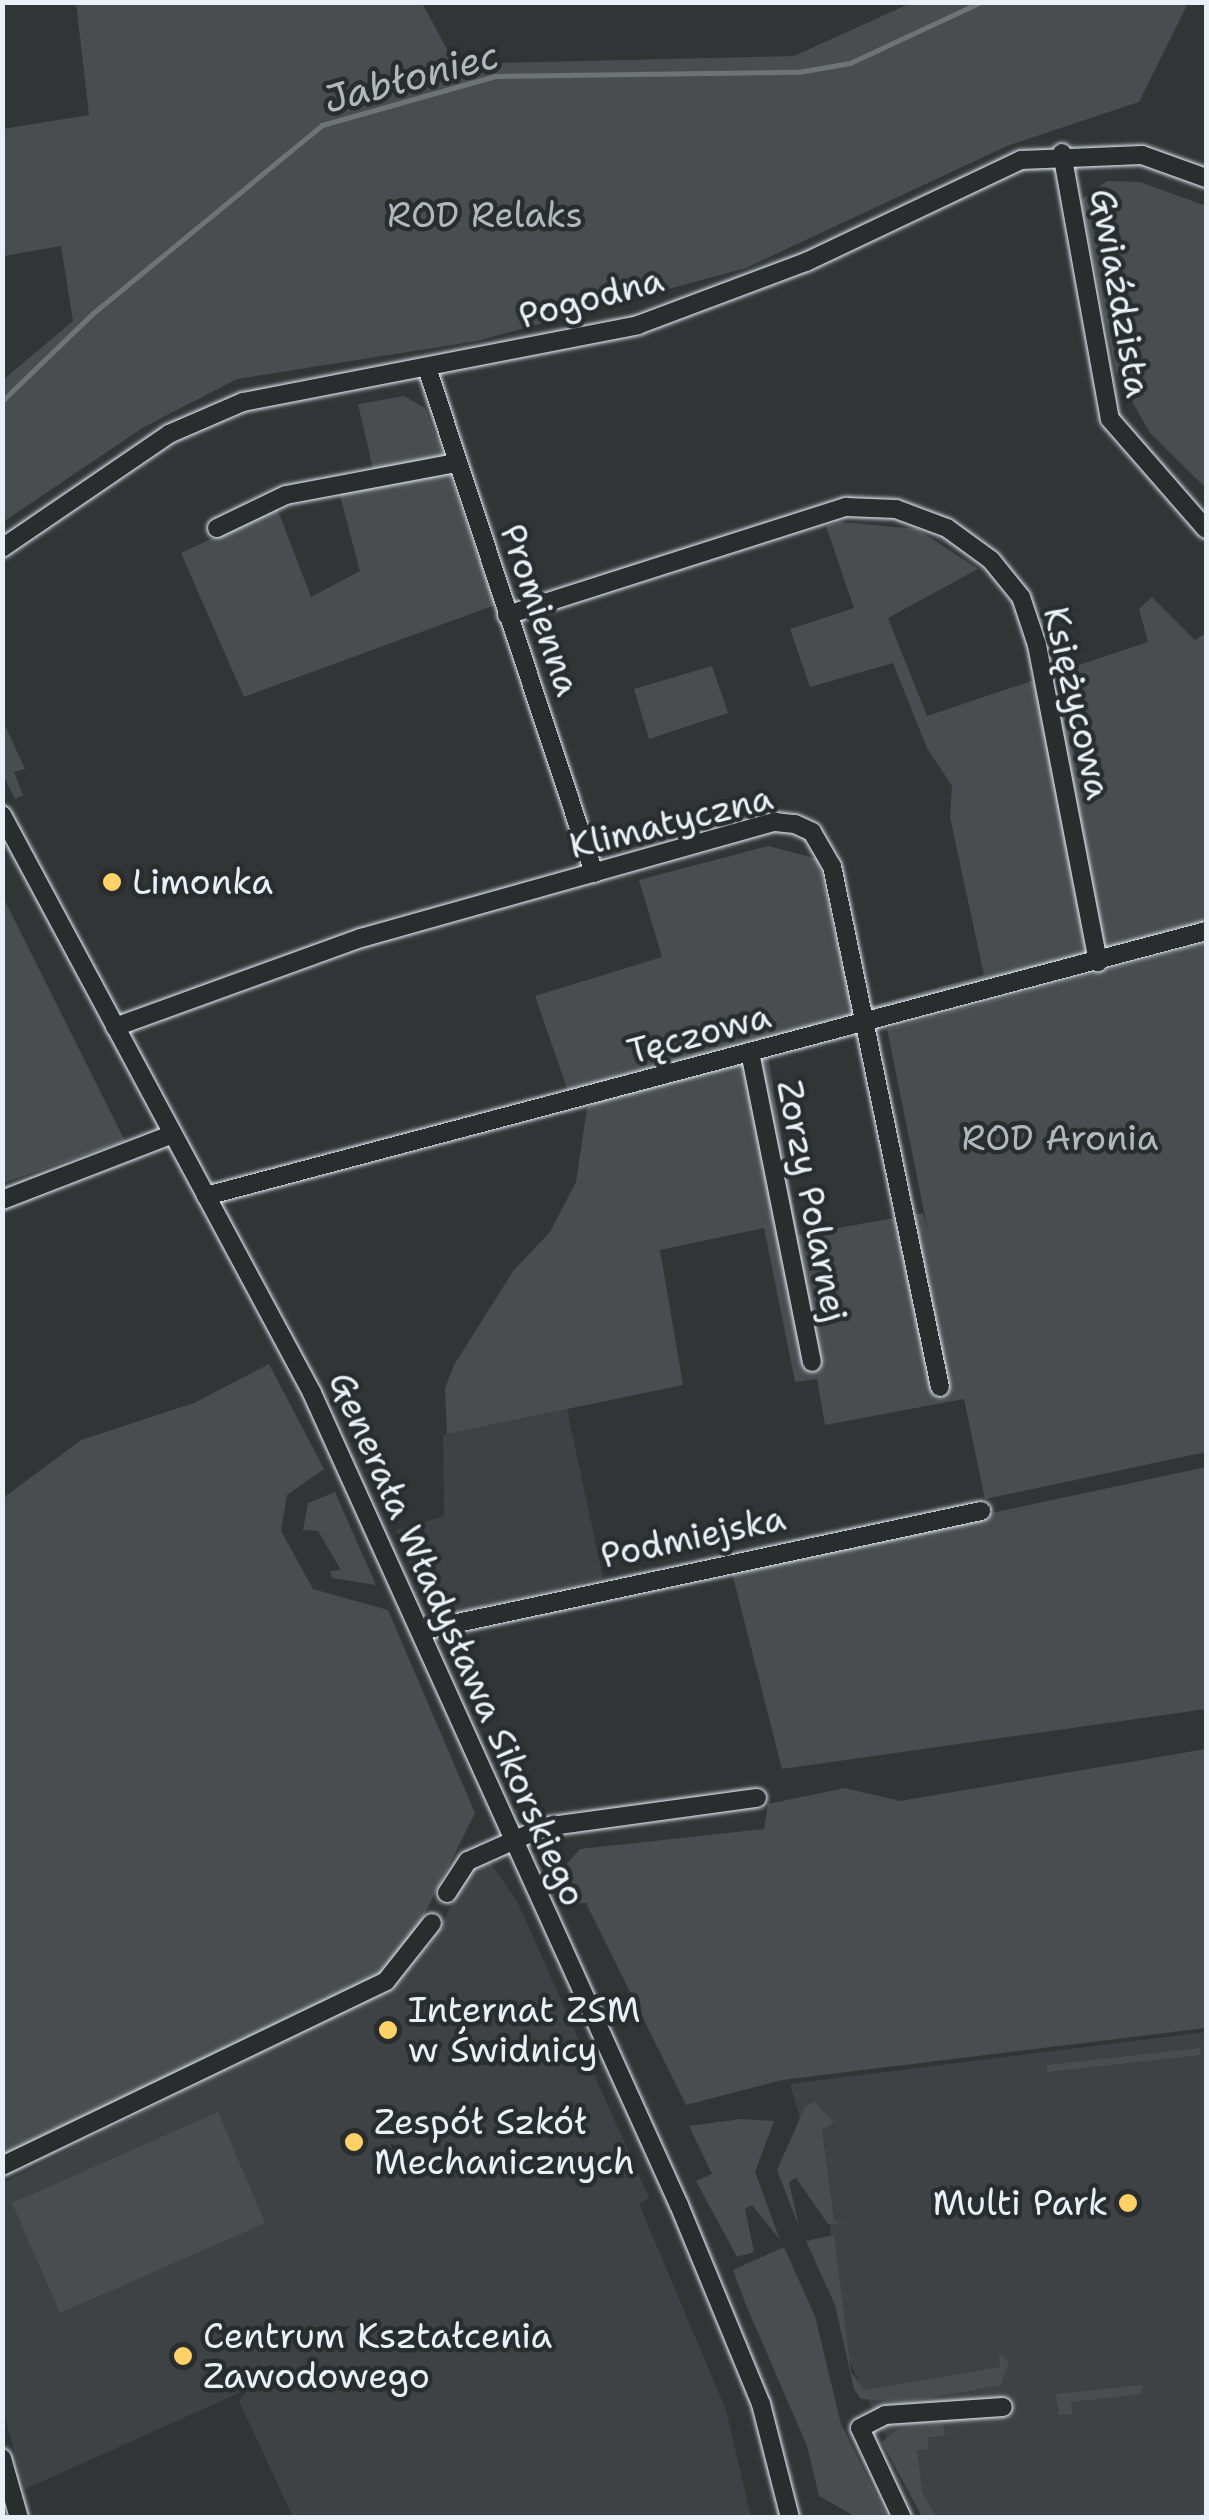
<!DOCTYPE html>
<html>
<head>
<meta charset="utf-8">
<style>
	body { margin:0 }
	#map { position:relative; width:1209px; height:2520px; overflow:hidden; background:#323536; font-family:"Shantell Sans",sans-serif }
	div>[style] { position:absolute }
	.built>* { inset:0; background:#3f4244 }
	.green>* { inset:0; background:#494d4f }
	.stream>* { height:5px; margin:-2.5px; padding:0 2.5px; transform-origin:2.5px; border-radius:2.5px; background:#6e7376 }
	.roads { filter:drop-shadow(0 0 2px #e8f1f8) drop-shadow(0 0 2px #e8f1f8) }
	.minor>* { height:18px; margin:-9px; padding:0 9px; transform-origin:9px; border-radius:9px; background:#2a2d2e }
	.dots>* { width:28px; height:28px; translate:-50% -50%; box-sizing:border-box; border:5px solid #2a2d2e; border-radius:50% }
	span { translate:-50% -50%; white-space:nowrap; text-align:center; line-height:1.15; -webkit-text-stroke:9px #2a2d2e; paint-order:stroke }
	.park-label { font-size:35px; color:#b0b8bd }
	.street-label { font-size:35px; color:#e8f1f8 }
	.poi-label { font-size:35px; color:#e8f1f8 }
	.left { translate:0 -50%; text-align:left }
	.right { translate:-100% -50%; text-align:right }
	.water-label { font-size:38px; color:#b1b8be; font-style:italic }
	.frame { position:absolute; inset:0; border:5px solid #e8f1f8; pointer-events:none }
</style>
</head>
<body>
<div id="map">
	<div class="built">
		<div style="clip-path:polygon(567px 1409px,603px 1578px,449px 1615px,427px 1603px,396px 1530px,444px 1516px,443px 1435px)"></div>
		<div style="clip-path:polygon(490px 1862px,518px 1903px,649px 2198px,639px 2204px,726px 2410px,751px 2517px,293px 2517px,239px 2401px,248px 2389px,25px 2489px,3px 2410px,3px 2183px,390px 1986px,432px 1942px,470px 1870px)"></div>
		<div style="clip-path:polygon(1206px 2032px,1206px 2517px,924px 2517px,848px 2358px,828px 2214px,790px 2084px)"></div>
	</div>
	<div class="green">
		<div style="clip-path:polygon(76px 3px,422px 3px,455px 64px,794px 56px,911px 3px,1188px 3px,1139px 102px,1007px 146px,746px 268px,477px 341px,237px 379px,144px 427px,3px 522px,3px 380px,73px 321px,61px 246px,4px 256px,3px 129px,89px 115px)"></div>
		<div style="clip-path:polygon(1107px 181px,1140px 182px,1206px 206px,1206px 488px,1150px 433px,1116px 373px,1081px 200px)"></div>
		<div style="clip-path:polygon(404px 396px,425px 408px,444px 458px,373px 469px,358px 404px)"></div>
		<div style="clip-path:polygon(449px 473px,495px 605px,244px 697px,181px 553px,277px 508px,311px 597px,360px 571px,339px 492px)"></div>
		<div style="clip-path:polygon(841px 522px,917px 529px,978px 569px,888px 618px,927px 716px,1148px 642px,1139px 609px,1152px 597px,1195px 640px,1206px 633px,1206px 930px,569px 1094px,535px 996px,662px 957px,639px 880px,768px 846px,818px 859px,853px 1011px,984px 975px,950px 817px,952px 786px,927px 748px,893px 663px,810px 687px,790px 629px,854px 608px,826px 526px)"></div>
		<div style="clip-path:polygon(712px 666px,728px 713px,649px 739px,634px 689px)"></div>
		<div style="clip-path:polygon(2px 719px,25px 769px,14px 772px,23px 795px,15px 799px,3px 775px)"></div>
		<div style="clip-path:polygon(2px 895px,125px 1141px,3px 1183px,2px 1183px)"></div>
		<div style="clip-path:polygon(1206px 943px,1206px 1452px,985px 1499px,964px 1399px,825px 1425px,817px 1379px,795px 1382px,764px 1228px,660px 1250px,683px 1385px,447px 1434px,445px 1388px,454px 1365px,514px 1270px,550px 1232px,576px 1182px,587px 1108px,596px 1102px,768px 1055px,798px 1235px,923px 1213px,928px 1231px,887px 1029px)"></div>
		<div style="clip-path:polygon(269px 1364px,324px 1469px,287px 1495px,281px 1531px,313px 1589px,388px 1610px,475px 1813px,411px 1941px,386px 1971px,3px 2155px,3px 1498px,81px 1440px,194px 1403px)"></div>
		<div style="clip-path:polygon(1206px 1467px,1206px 1709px,782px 1769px,731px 1569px)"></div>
		<div style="clip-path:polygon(335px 1492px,376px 1585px,332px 1578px,330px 1571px,341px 1570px,318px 1531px,303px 1530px,308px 1503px)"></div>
		<div style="clip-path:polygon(1206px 1749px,1206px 2028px,782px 2080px,686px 2105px,586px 1903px,571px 1904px,557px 1875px,580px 1849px,764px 1829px,768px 1804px,845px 1788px,900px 1801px)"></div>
		<div style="clip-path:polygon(1200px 2048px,1201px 2055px,1047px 2072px,1047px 2065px)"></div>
		<div style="clip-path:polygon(815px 2102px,834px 2122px,822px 2130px,834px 2221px,846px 2223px,828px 2224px,796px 2178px,789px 2182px,799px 2227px,777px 2170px,805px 2107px)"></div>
		<div style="clip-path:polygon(218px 2112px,265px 2223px,60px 2313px,12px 2203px)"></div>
		<div style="clip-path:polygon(741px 2119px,774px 2121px,755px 2172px,780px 2240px,752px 2205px,745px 2209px,754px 2252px,737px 2257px,696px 2181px,712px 2174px,689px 2126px)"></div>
		<div style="clip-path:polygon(834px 2235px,851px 2372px,865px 2390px,1000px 2367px,999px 2354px,1009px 2361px,1001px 2385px,906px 2402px,861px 2399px,854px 2389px,835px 2305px,806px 2241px)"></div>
		<div style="clip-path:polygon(784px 2247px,815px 2316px,841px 2424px,887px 2517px,856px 2517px,819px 2496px,807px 2446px,746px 2305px,733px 2270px)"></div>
		<div style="clip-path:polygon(1142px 2385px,1142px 2394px,1071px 2402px,1072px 2414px,1059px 2415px,1056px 2394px)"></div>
		<div style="clip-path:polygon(943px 2423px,945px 2436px,928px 2437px,928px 2449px,917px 2450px,922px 2492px,936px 2517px,922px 2517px,882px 2442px,898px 2429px)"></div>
	</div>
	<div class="stream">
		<div style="left:2px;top:401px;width:125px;rotate:-44deg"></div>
		<div style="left:92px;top:314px;width:298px;rotate:-39.4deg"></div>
		<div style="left:322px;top:125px;width:180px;rotate:-15.8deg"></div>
		<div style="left:495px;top:76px;width:303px;rotate:-0.8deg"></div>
		<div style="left:798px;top:72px;width:53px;rotate:-9.8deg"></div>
		<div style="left:850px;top:63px;width:145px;rotate:-25deg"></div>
	</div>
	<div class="roads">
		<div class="minor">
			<div style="left:1062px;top:153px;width:270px;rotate:79.8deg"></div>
			<div style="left:1110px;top:419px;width:146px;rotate:48.9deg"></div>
			<div style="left:427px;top:368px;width:532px;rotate:71.7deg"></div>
			<div style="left:217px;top:528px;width:76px;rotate:-25.6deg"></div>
			<div style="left:286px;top:495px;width:172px;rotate:-10.7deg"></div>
			<div style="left:2px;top:548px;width:202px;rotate:-34.3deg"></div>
			<div style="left:169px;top:434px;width:81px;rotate:-23.4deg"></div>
			<div style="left:243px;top:402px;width:402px;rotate:-11deg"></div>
			<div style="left:638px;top:325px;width:179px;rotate:-20.6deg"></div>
			<div style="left:806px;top:262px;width:238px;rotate:-25.4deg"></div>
			<div style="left:1021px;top:160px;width:121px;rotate:-2.4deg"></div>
			<div style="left:1142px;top:155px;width:68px;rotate:19.8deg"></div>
			<div style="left:507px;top:615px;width:356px;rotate:-17.7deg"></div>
			<div style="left:846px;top:507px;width:50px;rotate:2.3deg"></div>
			<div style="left:896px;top:509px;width:54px;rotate:20.4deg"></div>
			<div style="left:947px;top:528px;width:54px;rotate:36deg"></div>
			<div style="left:991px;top:560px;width:48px;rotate:51deg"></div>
			<div style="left:1021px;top:597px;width:51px;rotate:71.6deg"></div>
			<div style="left:1037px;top:645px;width:323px;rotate:79.1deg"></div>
			<div style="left:2px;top:815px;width:656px;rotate:61.79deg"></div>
			<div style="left:312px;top:1393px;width:891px;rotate:65.68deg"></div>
			<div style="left:679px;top:2205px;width:215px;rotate:67.6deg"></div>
			<div style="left:761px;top:2404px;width:118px;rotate:75.7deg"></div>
			<div style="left:115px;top:1027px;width:262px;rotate:-19.9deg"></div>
			<div style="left:361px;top:938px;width:430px;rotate:-15.7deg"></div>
			<div style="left:775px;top:822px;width:20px;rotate:6deg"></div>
			<div style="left:795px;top:824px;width:19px;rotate:25deg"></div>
			<div style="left:812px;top:832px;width:39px;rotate:60deg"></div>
			<div style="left:832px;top:866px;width:532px;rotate:78.29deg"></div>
			<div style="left:750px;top:1052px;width:316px;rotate:78.7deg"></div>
			<div style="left:206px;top:1196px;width:1035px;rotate:-14.84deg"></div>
			<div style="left:2px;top:1200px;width:183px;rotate:-21.1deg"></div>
			<div style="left:420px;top:1631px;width:574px;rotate:-12.07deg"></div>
			<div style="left:447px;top:1893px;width:38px;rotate:-57deg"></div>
			<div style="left:468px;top:1861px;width:83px;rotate:-24.1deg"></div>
			<div style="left:544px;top:1827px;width:215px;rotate:-7.8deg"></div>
			<div style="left:2px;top:2166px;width:426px;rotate:-25.7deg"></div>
			<div style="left:386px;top:1981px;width:74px;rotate:-51.6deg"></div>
			<div style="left:2px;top:2458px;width:62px;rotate:74.2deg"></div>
			<div style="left:902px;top:2518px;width:99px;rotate:-115deg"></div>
			<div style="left:860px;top:2428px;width:28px;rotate:-27deg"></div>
			<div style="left:885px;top:2415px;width:118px;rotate:-3.9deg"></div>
		</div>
	</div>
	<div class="dots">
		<div style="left:112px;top:882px;background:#ffd166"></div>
		<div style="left:388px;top:2030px;background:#ffd166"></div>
		<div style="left:354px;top:2142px;background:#ffd166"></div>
		<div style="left:1128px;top:2203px;background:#ffd166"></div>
		<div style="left:183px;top:2356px;background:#ffd166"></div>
	</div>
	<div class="park-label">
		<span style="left:485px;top:215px">ROD Relaks</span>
		<span style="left:1060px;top:1138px">ROD Aronia</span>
	</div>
	<div class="street-label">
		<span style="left:1120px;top:293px;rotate:80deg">Gwiaździsta</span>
		<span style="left:591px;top:298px;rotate:-15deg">Pogodna</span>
		<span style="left:540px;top:610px;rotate:71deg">Promienna</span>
		<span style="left:1077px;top:703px;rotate:77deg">Księżycowa</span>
		<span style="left:671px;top:822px;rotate:-14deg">Klimatyczna</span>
		<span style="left:699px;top:1034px;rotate:-15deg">Tęczowa</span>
		<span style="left:812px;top:1201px;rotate:79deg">Zorzy Polarnej</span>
		<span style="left:693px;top:1537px;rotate:-12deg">Podmiejska</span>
		<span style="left:457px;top:1639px;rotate:66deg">Generała Władysława Sikorskiego</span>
	</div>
	<div class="poi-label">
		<span class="left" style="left:132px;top:882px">Limonka</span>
		<span class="left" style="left:408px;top:2030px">Internat ZSM<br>w Świdnicy</span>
		<span class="left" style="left:374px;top:2142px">Zespół Szkół<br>Mechanicznych</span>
		<span class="right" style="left:1108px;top:2203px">Multi Park</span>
		<span class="left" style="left:203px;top:2356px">Centrum Kształcenia<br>Zawodowego</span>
	</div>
	<div class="water-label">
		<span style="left:411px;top:77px;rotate:-15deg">Jabłoniec</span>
	</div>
	<div class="frame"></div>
</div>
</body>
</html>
